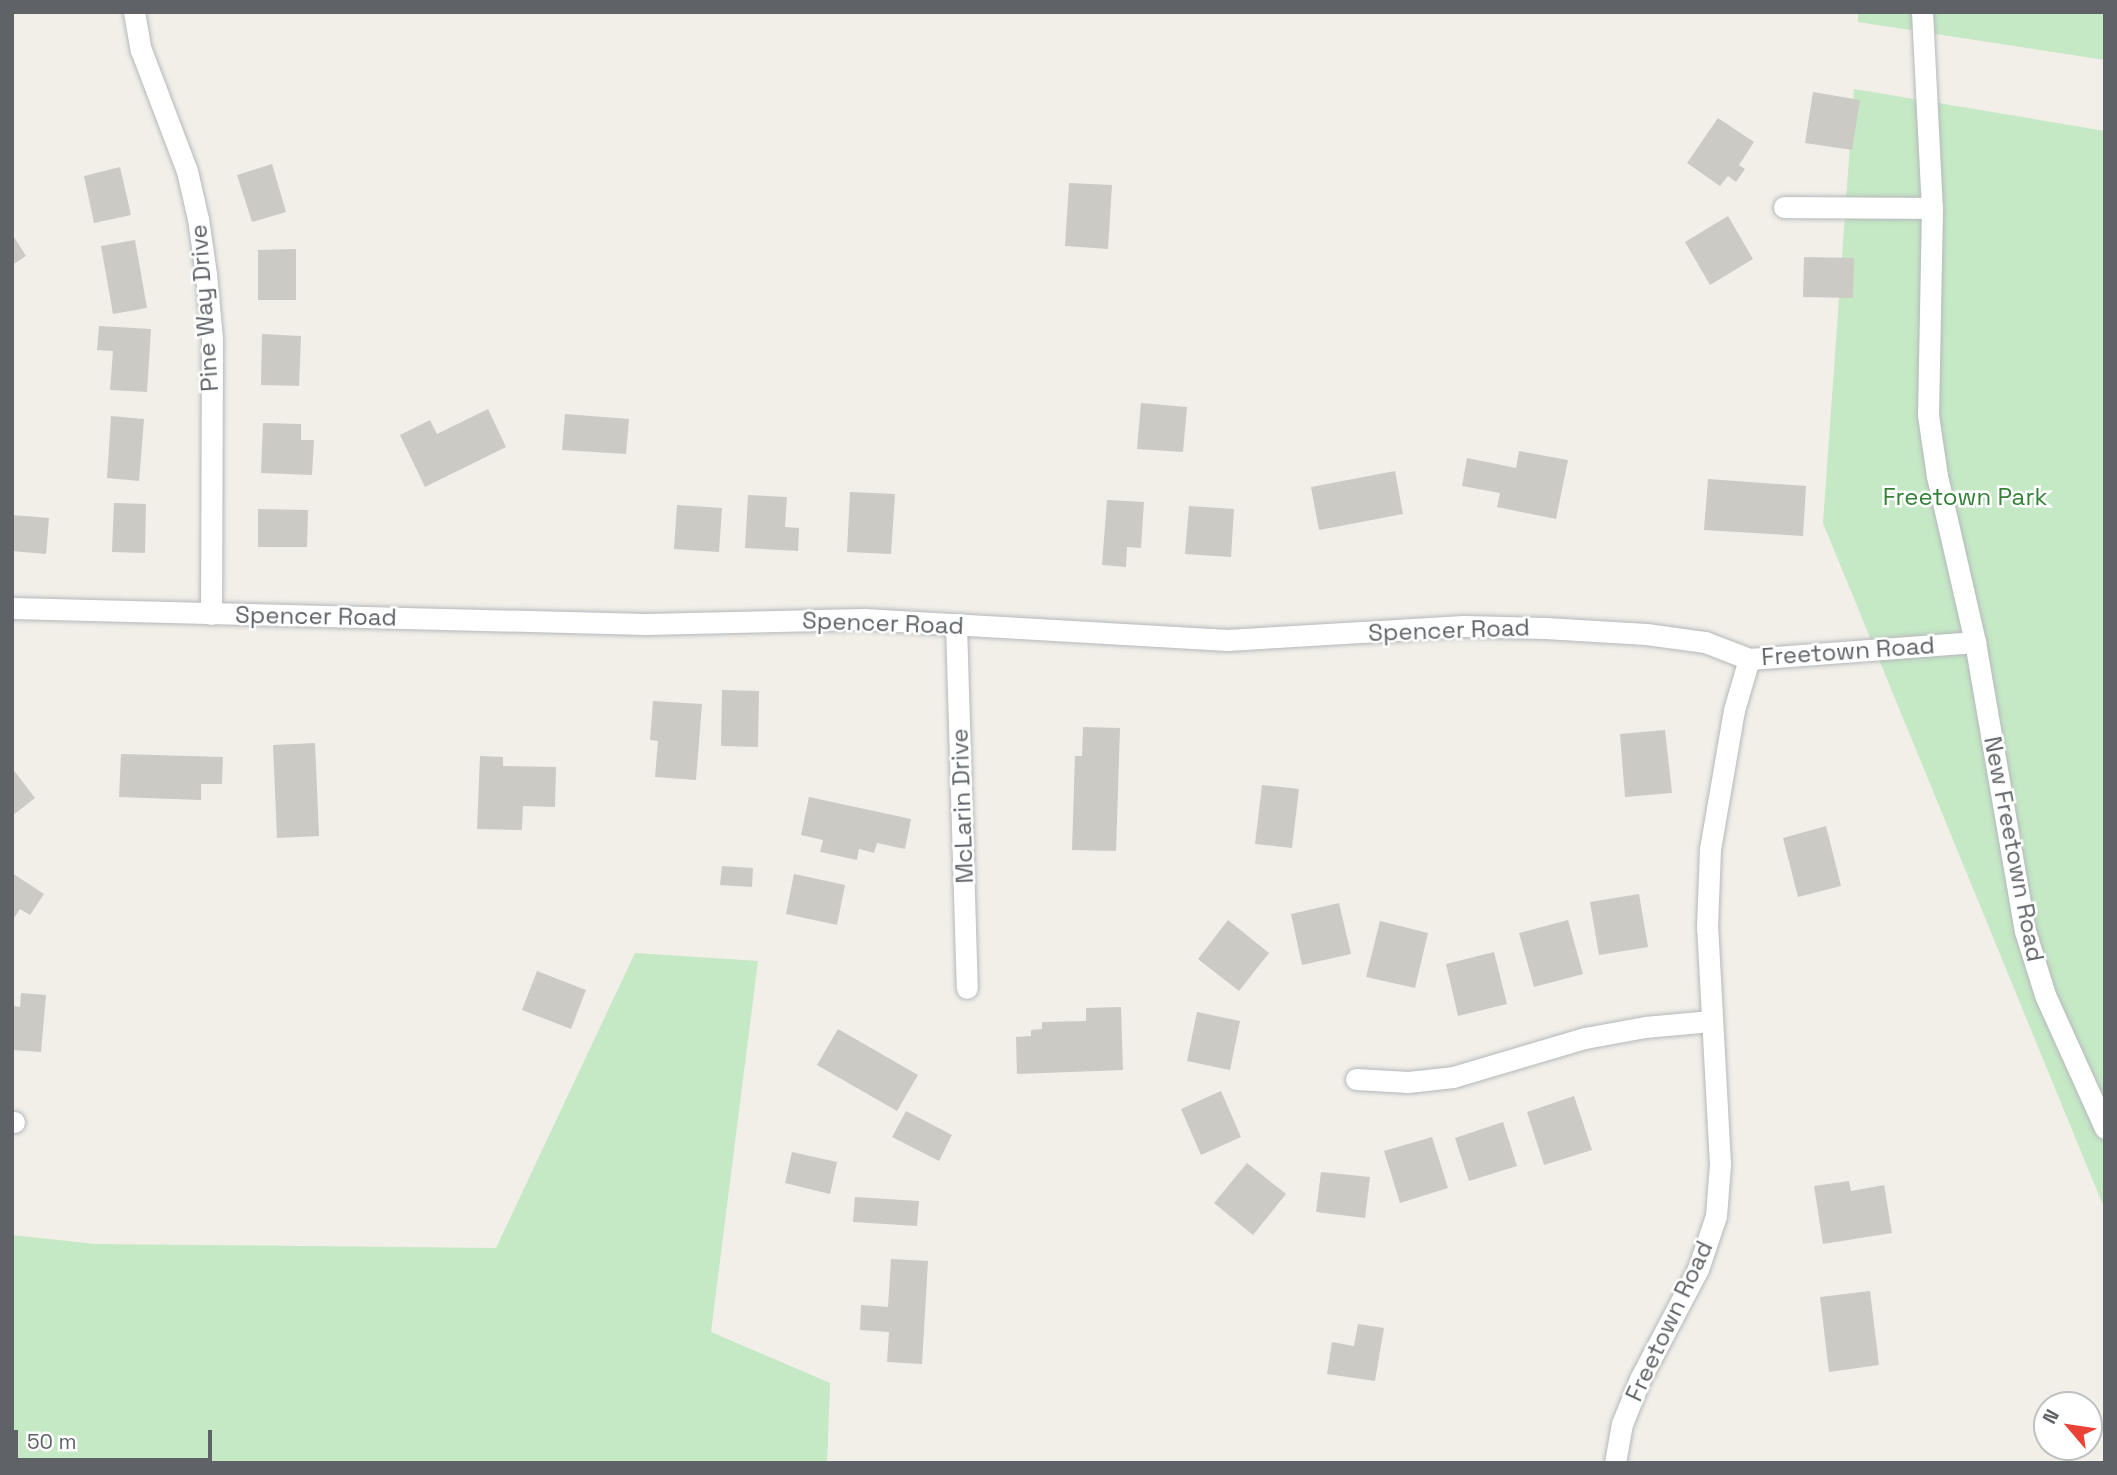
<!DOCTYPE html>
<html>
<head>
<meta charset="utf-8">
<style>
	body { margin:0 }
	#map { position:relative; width:2117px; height:1475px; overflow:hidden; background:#f1efe8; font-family:"Space Grotesk",sans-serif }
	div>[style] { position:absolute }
	.green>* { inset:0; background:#c5e8c5 }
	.building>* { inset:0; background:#cccac5 }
	.roads { filter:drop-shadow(0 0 2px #b5b8bc) drop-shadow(0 0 2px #b5b8bc) }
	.street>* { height:21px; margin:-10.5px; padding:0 10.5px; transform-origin:10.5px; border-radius:10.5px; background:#fff }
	span { translate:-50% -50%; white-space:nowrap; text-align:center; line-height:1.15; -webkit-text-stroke:5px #fff; paint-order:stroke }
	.street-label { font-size:24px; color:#5f6368 }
	.park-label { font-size:24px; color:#348238 }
	.frame { position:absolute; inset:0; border:14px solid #5f6368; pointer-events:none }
	.north { position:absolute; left:2033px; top:1391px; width:70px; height:70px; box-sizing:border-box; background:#fff; border:2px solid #bfc1c3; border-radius:50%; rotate:299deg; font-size:19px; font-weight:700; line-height:28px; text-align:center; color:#5f6368 }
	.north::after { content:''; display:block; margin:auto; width:24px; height:32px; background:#ea4335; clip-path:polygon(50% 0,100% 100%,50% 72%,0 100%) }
	.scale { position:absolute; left:14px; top:1430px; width:198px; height:32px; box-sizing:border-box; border:4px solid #5f6368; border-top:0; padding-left:9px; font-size:21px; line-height:24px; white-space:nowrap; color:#5f6368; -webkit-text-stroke:5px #fff; paint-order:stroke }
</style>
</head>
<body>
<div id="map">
	<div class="green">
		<div style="clip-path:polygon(1858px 12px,2105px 12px,2105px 60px,1858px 22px)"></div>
		<div style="clip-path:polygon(1854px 89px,2105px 131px,2105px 1210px,1823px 523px)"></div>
		<div style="clip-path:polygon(635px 953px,758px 961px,711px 1332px,830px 1383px,827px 1463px,12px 1463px,12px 1235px,95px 1244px,496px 1248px)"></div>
	</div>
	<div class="building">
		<div style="clip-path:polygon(1813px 92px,1860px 100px,1852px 150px,1805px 143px)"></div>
		<div style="clip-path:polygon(1718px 118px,1754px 142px,1739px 165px,1745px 169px,1736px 182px,1728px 176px,1720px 186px,1687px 163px)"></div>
		<div style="clip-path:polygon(272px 164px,286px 212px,252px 222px,237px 175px)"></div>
		<div style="clip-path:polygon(120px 167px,131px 215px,94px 223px,84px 176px)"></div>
		<div style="clip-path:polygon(1069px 183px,1112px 185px,1108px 249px,1065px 246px)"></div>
		<div style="clip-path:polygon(1728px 216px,1753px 259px,1710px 285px,1685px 242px)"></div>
		<div style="clip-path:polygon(12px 234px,26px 256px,12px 265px)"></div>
		<div style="clip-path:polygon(135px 240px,147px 308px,113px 314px,101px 246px)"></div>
		<div style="clip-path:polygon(296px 249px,296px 300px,258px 300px,258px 250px)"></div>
		<div style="clip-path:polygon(1804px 257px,1854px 258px,1853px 298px,1803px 297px)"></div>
		<div style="clip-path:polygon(99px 326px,151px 329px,147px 392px,110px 390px,113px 351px,97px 350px)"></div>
		<div style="clip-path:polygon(262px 334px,301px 336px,299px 386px,261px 385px)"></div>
		<div style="clip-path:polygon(1141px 403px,1187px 407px,1183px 452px,1137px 449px)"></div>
		<div style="clip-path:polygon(488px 409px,506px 447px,425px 487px,400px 435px,430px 420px,437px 434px)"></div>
		<div style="clip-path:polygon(565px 414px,629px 419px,626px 454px,562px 450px)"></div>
		<div style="clip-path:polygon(111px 416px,144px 419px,139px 481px,107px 478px)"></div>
		<div style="clip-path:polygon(263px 423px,301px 424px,301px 440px,314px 440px,312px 475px,261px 473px)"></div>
		<div style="clip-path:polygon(1519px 451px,1568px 460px,1556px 519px,1497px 507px,1500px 493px,1462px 486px,1467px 458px,1516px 468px)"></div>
		<div style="clip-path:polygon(1395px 471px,1403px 514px,1319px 530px,1311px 487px)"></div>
		<div style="clip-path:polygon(1708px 479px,1806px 486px,1803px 536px,1704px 530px)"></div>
		<div style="clip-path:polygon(850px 492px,895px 494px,891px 554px,847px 552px)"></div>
		<div style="clip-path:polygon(748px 495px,787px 497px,785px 527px,799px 528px,798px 551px,745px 548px)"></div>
		<div style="clip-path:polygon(1107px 500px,1144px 502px,1141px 548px,1127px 547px,1126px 567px,1102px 565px)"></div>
		<div style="clip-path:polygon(114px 503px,146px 504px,145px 553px,112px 552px)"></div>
		<div style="clip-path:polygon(677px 505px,722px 508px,719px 552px,674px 549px)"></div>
		<div style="clip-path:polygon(1189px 506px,1234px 509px,1231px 557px,1185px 554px)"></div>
		<div style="clip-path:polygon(258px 509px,308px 510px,307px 547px,258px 547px)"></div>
		<div style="clip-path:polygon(12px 515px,49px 518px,46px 554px,12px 551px)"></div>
		<div style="clip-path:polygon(722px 690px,759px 691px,758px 747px,721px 746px)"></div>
		<div style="clip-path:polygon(653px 701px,702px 704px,696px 780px,655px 777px,658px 741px,650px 740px)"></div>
		<div style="clip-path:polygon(1083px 727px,1120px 728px,1116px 851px,1072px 850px,1075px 756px,1082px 756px)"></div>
		<div style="clip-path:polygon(1665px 730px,1672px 793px,1625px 797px,1620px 734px)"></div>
		<div style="clip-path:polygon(315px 743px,319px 836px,277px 838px,273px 745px)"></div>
		<div style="clip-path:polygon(121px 754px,223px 757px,222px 784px,201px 784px,201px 800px,119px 797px)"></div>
		<div style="clip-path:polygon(480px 756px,503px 757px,503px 766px,556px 767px,555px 807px,523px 806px,522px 830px,477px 829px)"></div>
		<div style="clip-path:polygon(12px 768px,35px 798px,12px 816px)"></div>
		<div style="clip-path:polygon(1262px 785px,1299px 789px,1292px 848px,1255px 844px)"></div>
		<div style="clip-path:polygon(809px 797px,911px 819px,905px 849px,877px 843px,874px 853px,859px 849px,857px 860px,820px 852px,823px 840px,801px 835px)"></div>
		<div style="clip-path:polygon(1826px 826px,1841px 886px,1798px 897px,1783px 838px)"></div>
		<div style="clip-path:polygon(722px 866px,753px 868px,752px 887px,720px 885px)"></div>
		<div style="clip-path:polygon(12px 873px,44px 894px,30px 915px,20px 909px,12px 921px)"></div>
		<div style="clip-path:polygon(794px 874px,845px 885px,837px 925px,786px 914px)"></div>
		<div style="clip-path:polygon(1639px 894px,1648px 947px,1599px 955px,1590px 902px)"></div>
		<div style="clip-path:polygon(1339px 903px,1351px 954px,1302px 965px,1291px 914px)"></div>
		<div style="clip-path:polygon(1228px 920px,1269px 953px,1239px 991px,1198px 959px)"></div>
		<div style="clip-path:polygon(1568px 920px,1583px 974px,1534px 987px,1519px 933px)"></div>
		<div style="clip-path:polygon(1380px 921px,1428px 933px,1415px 988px,1366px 977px)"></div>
		<div style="clip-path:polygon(1494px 952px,1507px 1004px,1458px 1016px,1446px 964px)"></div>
		<div style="clip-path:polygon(537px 971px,586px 990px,571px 1029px,522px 1010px)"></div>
		<div style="clip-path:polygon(21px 993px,46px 995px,41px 1052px,12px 1050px,12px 1006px,20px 1007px)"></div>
		<div style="clip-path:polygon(1121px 1007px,1123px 1070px,1017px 1074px,1016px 1037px,1031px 1036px,1031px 1030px,1042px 1029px,1042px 1022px,1086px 1021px,1086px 1008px)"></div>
		<div style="clip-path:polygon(1197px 1012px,1240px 1021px,1230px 1070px,1187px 1061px)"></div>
		<div style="clip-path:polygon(838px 1029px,918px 1075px,897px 1111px,817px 1065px)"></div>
		<div style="clip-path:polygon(1221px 1091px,1241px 1137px,1201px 1155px,1181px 1109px)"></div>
		<div style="clip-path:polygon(1574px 1096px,1592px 1150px,1544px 1165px,1527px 1112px)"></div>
		<div style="clip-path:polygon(906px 1111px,952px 1135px,939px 1161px,892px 1137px)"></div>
		<div style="clip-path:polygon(1503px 1122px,1517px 1166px,1469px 1181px,1455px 1138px)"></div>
		<div style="clip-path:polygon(1432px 1137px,1448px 1188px,1400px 1203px,1384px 1151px)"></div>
		<div style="clip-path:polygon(792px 1152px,837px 1162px,830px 1194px,785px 1183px)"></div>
		<div style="clip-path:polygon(1247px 1163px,1286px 1194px,1253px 1235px,1214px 1203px)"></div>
		<div style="clip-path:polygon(1321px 1172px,1370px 1177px,1365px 1218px,1316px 1212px)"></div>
		<div style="clip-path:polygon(1849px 1181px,1851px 1191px,1884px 1185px,1892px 1233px,1823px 1244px,1814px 1186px)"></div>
		<div style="clip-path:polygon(855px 1197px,919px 1201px,917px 1226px,853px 1222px)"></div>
		<div style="clip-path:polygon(891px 1259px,928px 1261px,922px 1364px,887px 1362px,889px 1332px,860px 1330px,861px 1305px,888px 1307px)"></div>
		<div style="clip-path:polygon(1870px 1291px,1879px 1365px,1829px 1372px,1820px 1297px)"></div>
		<div style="clip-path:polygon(1358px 1324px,1384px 1328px,1375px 1381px,1327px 1374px,1332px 1342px,1354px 1346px)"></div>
	</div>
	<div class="roads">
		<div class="street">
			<div style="left:134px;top:12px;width:39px;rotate:80deg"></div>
			<div style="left:141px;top:50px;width:129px;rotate:69.2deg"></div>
			<div style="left:187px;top:171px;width:49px;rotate:77.1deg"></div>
			<div style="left:198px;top:219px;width:56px;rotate:81.7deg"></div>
			<div style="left:206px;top:274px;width:65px;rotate:84.7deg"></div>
			<div style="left:212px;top:339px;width:275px;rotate:90.2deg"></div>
			<div style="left:1922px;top:12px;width:196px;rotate:87.1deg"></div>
			<div style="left:1932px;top:208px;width:207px;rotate:91.1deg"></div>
			<div style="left:1928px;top:415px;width:62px;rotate:81.6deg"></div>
			<div style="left:1937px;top:476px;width:170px;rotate:77.1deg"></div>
			<div style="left:1975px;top:642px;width:293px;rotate:80.2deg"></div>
			<div style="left:2025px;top:931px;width:67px;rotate:72.6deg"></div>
			<div style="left:2045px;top:995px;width:146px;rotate:65.7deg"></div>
			<div style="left:1784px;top:207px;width:148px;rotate:0.4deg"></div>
			<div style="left:12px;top:608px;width:634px;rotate:1.45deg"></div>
			<div style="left:646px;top:624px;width:218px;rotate:-1.3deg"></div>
			<div style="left:864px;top:619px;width:364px;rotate:3.3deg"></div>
			<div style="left:1227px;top:640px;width:237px;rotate:-3.4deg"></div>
			<div style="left:1464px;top:626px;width:81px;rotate:1.4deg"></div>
			<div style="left:1545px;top:628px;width:101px;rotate:3.4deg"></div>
			<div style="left:1646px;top:634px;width:60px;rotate:7.7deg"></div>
			<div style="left:1705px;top:642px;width:47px;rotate:21.1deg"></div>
			<div style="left:1749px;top:659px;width:227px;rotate:-4.3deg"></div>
			<div style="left:956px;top:624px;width:364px;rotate:88.3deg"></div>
			<div style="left:1356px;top:1079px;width:52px;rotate:3.3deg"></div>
			<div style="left:1408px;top:1082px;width:45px;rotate:-6.3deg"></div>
			<div style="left:1453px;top:1077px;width:138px;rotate:-16.5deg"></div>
			<div style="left:1585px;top:1038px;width:61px;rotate:-10.4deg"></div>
			<div style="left:1645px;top:1027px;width:66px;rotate:-5.2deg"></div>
			<div style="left:12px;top:1122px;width:2px"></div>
			<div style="left:1615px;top:1463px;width:40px;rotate:-80deg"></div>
			<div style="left:1622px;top:1424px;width:48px;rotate:-68.2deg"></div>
			<div style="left:1640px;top:1379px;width:124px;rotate:-62.2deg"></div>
			<div style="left:1698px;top:1269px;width:56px;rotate:-71.2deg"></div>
			<div style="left:1716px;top:1216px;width:52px;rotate:-85.6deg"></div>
			<div style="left:1720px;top:1164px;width:237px;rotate:-93.1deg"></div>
			<div style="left:1707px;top:927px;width:78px;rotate:-87.8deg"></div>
			<div style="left:1710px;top:849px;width:141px;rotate:-80.2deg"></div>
			<div style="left:1734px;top:710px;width:53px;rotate:-73.6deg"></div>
		</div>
	</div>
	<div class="street-label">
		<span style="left:204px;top:308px;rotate:-94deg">Pine Way Drive</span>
		<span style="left:316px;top:616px;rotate:1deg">Spencer Road</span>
		<span style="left:883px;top:623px;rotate:2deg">Spencer Road</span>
		<span style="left:1449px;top:630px;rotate:-2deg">Spencer Road</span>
		<span style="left:1848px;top:651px;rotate:-4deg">Freetown Road</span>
		<span style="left:962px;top:806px;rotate:-92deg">McLarin Drive</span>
		<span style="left:2014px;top:849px;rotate:79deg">New Freetown Road</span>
		<span style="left:1669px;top:1321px;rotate:-65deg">Freetown Road</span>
	</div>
	<div class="park-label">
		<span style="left:1965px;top:497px">Freetown Park</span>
	</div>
	<div class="frame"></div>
	<div class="north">N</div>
	<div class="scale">50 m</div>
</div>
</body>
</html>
